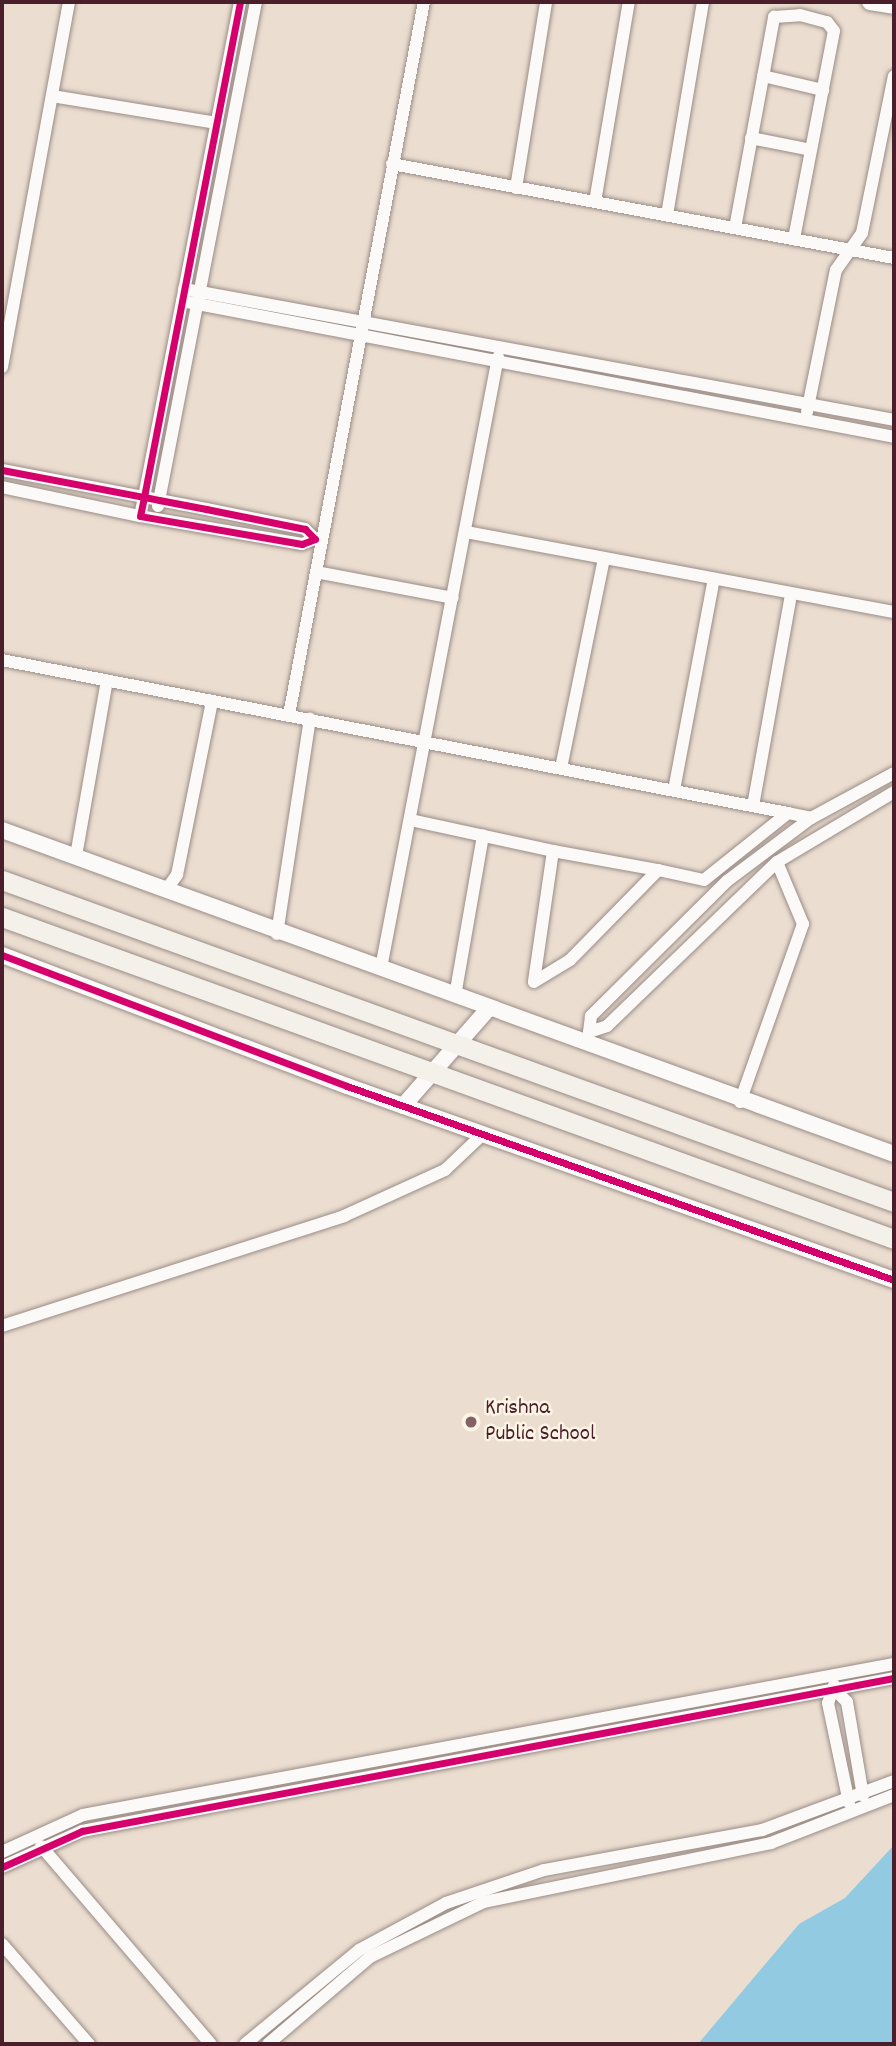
<!DOCTYPE html>
<html>
<head>
<meta charset="utf-8">
<style>
	body { margin:0 }
	#map { position:relative; width:896px; height:2046px; overflow:hidden; background:#ebded0; font-family:Dekko,sans-serif }
	div>[style] { position:absolute }
	.water>* { inset:0; background:#92cae1 }
	.roads { filter:drop-shadow(0 0 2px #9a8c87) drop-shadow(0 0 2px #9a8c87) }
	.minor>* { height:12px; margin:-6px; padding:0 6px; transform-origin:6px; border-radius:6px; background:#fcfaf8 }
	.tertiary>* { height:16px; margin:-8px; padding:0 8px; transform-origin:8px; border-radius:8px; background:#fcfaf8 }
	.secondary>* { height:19px; margin:-9.5px; padding:0 9.5px; transform-origin:9.5px; border-radius:9.5px; background:#f4f0ea }
	.cycleway>* { height:7px; margin:-3.5px; padding:0 3.5px; transform-origin:3.5px; border-radius:3.5px; background:#d6006c }
	.dots>* { width:19px; height:19px; translate:-50% -50%; box-sizing:border-box; border:4px solid #fcf5e5; border-radius:50% }
	span { translate:-50% -50%; white-space:nowrap; text-align:center; line-height:1.15; -webkit-text-stroke:5px #fcf5e5; paint-order:stroke }
	.poi-label { font-size:23px; color:#4a1f2b }
	.left { translate:0 -50%; text-align:left }
	.frame { position:absolute; inset:0; border:4px solid #4a1f2b; pointer-events:none }
</style>
</head>
<body>
<div id="map">
	<div class="water">
		<div style="clip-path:polygon(894px 1845px,894px 2044px,698px 2044px,799px 1924px,845px 1898px)"></div>
	</div>
	<div class="roads">
		<div class="minor">
			<div style="left:763px;top:76px;width:62px;rotate:13.1deg"></div>
			<div style="left:52px;top:96px;width:167px;rotate:9.3deg"></div>
			<div style="left:751px;top:138px;width:61px;rotate:11.3deg"></div>
			<div style="left:392px;top:164px;width:511px;rotate:10.61deg"></div>
			<div style="left:516px;top:188px;width:188px;rotate:-80.8deg"></div>
			<div style="left:595px;top:202px;width:203px;rotate:-80.4deg"></div>
			<div style="left:667px;top:215px;width:216px;rotate:-80.4deg"></div>
			<div style="left:735px;top:228px;width:215px;rotate:-79.5deg"></div>
			<div style="left:774px;top:17px;width:26px;rotate:-4deg"></div>
			<div style="left:800px;top:15px;width:28px;rotate:15deg"></div>
			<div style="left:827px;top:22px;width:11px;rotate:52deg"></div>
			<div style="left:834px;top:31px;width:212px;rotate:100.9deg"></div>
			<div style="left:184px;top:289px;width:722px;rotate:10.45deg"></div>
			<div style="left:182px;top:301px;width:725px;rotate:10.81deg"></div>
			<div style="left:2px;top:367px;width:371px;rotate:-79.6deg"></div>
			<div style="left:807px;top:412px;width:145px;rotate:-78.5deg"></div>
			<div style="left:836px;top:270px;width:45px;rotate:-54.9deg"></div>
			<div style="left:862px;top:233px;width:160px;rotate:-78.5deg"></div>
			<div style="left:2px;top:470px;width:145px;rotate:10.8deg"></div>
			<div style="left:144px;top:497px;width:15px;rotate:11deg"></div>
			<div style="left:159px;top:500px;width:48px;rotate:10.8deg"></div>
			<div style="left:206px;top:509px;width:101px;rotate:11.4deg"></div>
			<div style="left:305px;top:529px;width:14px;rotate:45deg"></div>
			<div style="left:315px;top:539px;width:14px;rotate:159deg"></div>
			<div style="left:302px;top:544px;width:164px;rotate:-170.2deg"></div>
			<div style="left:140px;top:516px;width:19px;rotate:-78deg"></div>
			<div style="left:144px;top:497px;width:504px;rotate:-79.02deg"></div>
			<div style="left:2px;top:487px;width:141px;rotate:11.9deg"></div>
			<div style="left:158px;top:506px;width:513px;rotate:-79deg"></div>
			<div style="left:466px;top:532px;width:435px;rotate:10.6deg"></div>
			<div style="left:316px;top:572px;width:139px;rotate:10.7deg"></div>
			<div style="left:2px;top:660px;width:801px;rotate:11.02deg"></div>
			<div style="left:289px;top:715px;width:726px;rotate:-79.28deg"></div>
			<div style="left:561px;top:768px;width:214px;rotate:-78.4deg"></div>
			<div style="left:894px;top:773px;width:94px;rotate:151.5deg"></div>
			<div style="left:811px;top:818px;width:105px;rotate:143.1deg"></div>
			<div style="left:727px;top:881px;width:192px;rotate:135.2deg"></div>
			<div style="left:591px;top:1016px;width:16px;rotate:97deg"></div>
			<div style="left:589px;top:1032px;width:19px;rotate:-18deg"></div>
			<div style="left:607px;top:1026px;width:236px;rotate:-44deg"></div>
			<div style="left:777px;top:862px;width:136px;rotate:-30.9deg"></div>
			<div style="left:674px;top:790px;width:215px;rotate:-79.3deg"></div>
			<div style="left:753px;top:806px;width:215px;rotate:-79.8deg"></div>
			<div style="left:410px;top:820px;width:146px;rotate:12.2deg"></div>
			<div style="left:553px;top:851px;width:132px;rotate:98.3deg"></div>
			<div style="left:534px;top:982px;width:42px;rotate:-31.4deg"></div>
			<div style="left:570px;top:960px;width:126px;rotate:-45.6deg"></div>
			<div style="left:658px;top:870px;width:47px;rotate:12.3deg"></div>
			<div style="left:704px;top:880px;width:107px;rotate:-38.6deg"></div>
			<div style="left:788px;top:813px;width:24px;rotate:12deg"></div>
			<div style="left:553px;top:851px;width:107px;rotate:10.3deg"></div>
			<div style="left:76px;top:856px;width:178px;rotate:-80deg"></div>
			<div style="left:166px;top:890px;width:19px;rotate:-54deg"></div>
			<div style="left:177px;top:875px;width:177px;rotate:-78.6deg"></div>
			<div style="left:277px;top:934px;width:218px;rotate:-81.3deg"></div>
			<div style="left:381px;top:968px;width:622px;rotate:-79.16deg"></div>
			<div style="left:455px;top:996px;width:163px;rotate:-80.1deg"></div>
			<div style="left:740px;top:1102px;width:189px;rotate:-70.5deg"></div>
			<div style="left:803px;top:924px;width:67px;rotate:-112.8deg"></div>
			<div style="left:2px;top:1326px;width:359px;rotate:-17.8deg"></div>
			<div style="left:344px;top:1216px;width:111px;rotate:-24.5deg"></div>
			<div style="left:445px;top:1170px;width:51px;rotate:-43.4deg"></div>
			<div style="left:834px;top:1685px;width:19px;rotate:108deg"></div>
			<div style="left:828px;top:1703px;width:102px;rotate:78.1deg"></div>
			<div style="left:835px;top:1690px;width:17px;rotate:45deg"></div>
			<div style="left:847px;top:1702px;width:95px;rotate:80.3deg"></div>
			<div style="left:41px;top:1846px;width:261px;rotate:49.4deg"></div>
			<div style="left:2px;top:1852px;width:89px;rotate:-24.6deg"></div>
			<div style="left:83px;top:1815px;width:825px;rotate:-10.55deg"></div>
			<div style="left:2px;top:1867px;width:88px;rotate:-24.2deg"></div>
			<div style="left:82px;top:1831px;width:826px;rotate:-10.67deg"></div>
			<div style="left:2px;top:1944px;width:133px;rotate:49deg"></div>
			<div style="left:245px;top:2044px;width:148px;rotate:-39.5deg"></div>
			<div style="left:359px;top:1950px;width:99px;rotate:-28.4deg"></div>
			<div style="left:446px;top:1903px;width:103px;rotate:-18.6deg"></div>
			<div style="left:544px;top:1870px;width:222px;rotate:-10.4deg"></div>
			<div style="left:762px;top:1830px;width:141px;rotate:-20.4deg"></div>
			<div style="left:268px;top:2044px;width:134px;rotate:-40.5deg"></div>
			<div style="left:370px;top:1957px;width:127px;rotate:-25.8deg"></div>
			<div style="left:484px;top:1902px;width:293px;rotate:-11.6deg"></div>
			<div style="left:771px;top:1843px;width:132px;rotate:-21.3deg"></div>
		</div>
		<div class="tertiary">
			<div style="left:870px;top:2px;width:24px;rotate:9deg"></div>
			<div style="left:2px;top:830px;width:949px;rotate:19.96deg"></div>
			<div style="left:2px;top:955px;width:369px;rotate:20.8deg"></div>
			<div style="left:347px;top:1086px;width:580px;rotate:19.53deg"></div>
			<div style="left:403px;top:1106px;width:130px;rotate:-48.7deg"></div>
		</div>
		<div class="secondary">
			<div style="left:2px;top:880px;width:948px;rotate:19.85deg"></div>
			<div style="left:2px;top:917px;width:948px;rotate:19.85deg"></div>
		</div>
	</div>
	<div class="cycleway">
		<div style="left:2px;top:470px;width:145px;rotate:10.8deg"></div>
		<div style="left:144px;top:497px;width:15px;rotate:11deg"></div>
		<div style="left:159px;top:500px;width:48px;rotate:10.8deg"></div>
		<div style="left:206px;top:509px;width:101px;rotate:11.4deg"></div>
		<div style="left:305px;top:529px;width:14px;rotate:45deg"></div>
		<div style="left:315px;top:539px;width:14px;rotate:159deg"></div>
		<div style="left:302px;top:544px;width:164px;rotate:-170.2deg"></div>
		<div style="left:140px;top:516px;width:19px;rotate:-78deg"></div>
		<div style="left:144px;top:497px;width:504px;rotate:-79.02deg"></div>
		<div style="left:2px;top:955px;width:369px;rotate:20.8deg"></div>
		<div style="left:347px;top:1086px;width:580px;rotate:19.53deg"></div>
		<div style="left:2px;top:1867px;width:88px;rotate:-24.2deg"></div>
		<div style="left:82px;top:1831px;width:826px;rotate:-10.67deg"></div>
	</div>
	<div class="dots">
		<div style="left:471px;top:1422px;background:#826265"></div>
	</div>
	<div class="poi-label">
		<span class="left" style="left:485px;top:1422px">Krishna<br>Public School</span>
	</div>
	<div class="frame"></div>
</div>
</body>
</html>
